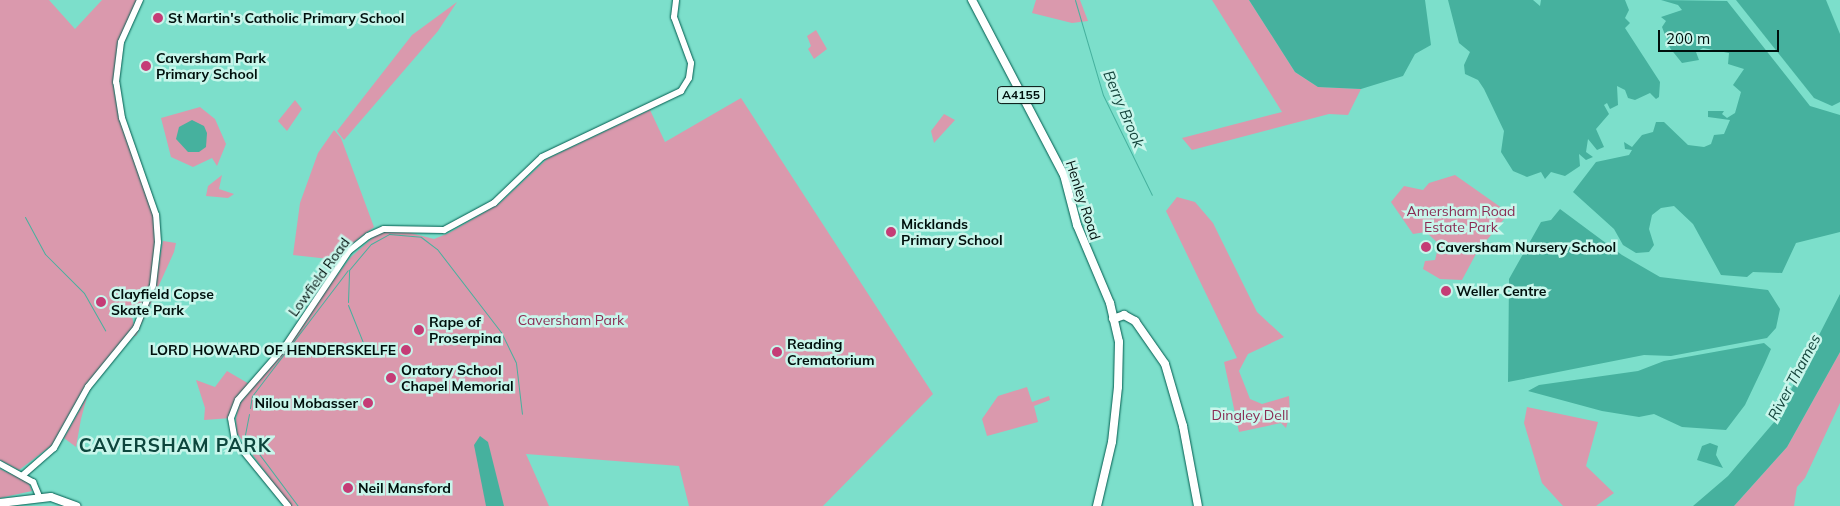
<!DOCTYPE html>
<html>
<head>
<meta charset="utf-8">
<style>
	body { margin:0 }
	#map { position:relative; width:1840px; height:506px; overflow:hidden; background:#7cdfcb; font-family:Mulish,sans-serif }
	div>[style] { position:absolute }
	.green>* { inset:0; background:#da99ad }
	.water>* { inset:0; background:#46b19e }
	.stream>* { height:1px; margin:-0.5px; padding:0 0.5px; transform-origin:0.5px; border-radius:0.5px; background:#46b19e }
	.roads { filter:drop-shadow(0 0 1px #005c4f) drop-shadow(0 0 1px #005c4f) }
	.minor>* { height:6px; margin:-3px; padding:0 3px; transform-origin:3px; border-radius:3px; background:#fff }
	.major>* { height:8px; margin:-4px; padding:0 4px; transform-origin:4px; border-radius:4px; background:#fff }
	.dots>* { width:14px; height:14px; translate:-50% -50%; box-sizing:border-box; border:2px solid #c8f6eb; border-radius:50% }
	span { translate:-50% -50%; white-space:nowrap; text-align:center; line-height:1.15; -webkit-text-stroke:5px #c8f6eb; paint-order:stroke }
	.shield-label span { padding:1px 4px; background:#c8f6eb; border:1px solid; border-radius:4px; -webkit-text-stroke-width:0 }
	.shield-label { font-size:12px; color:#00100d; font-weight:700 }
	.poi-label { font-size:14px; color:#00100d; font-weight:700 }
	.left { translate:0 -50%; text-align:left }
	.right { translate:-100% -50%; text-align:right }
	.street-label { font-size:14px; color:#00100d }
	.park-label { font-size:14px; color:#8a2c53 }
	.water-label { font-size:15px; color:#15453c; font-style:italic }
	.district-label { font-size:19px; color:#0d463d; font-weight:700; letter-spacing:1px }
	.scale { position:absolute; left:1658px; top:30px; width:121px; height:22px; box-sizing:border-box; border:2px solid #00100d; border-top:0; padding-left:6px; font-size:15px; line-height:18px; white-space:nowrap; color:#00100d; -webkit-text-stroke:4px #c8f6eb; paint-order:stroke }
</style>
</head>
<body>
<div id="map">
	<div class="green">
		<div style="clip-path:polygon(0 0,49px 0,75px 29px,102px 0,137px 0,118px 42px,113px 83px,119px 118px,154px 214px,156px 242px,151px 283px,141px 311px,132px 316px,134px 326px,85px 386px,52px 445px,19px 470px,0 460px)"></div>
		<div style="clip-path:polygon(1036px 0,1080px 0,1088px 21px,1072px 23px,1032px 13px)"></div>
		<div style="clip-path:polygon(1212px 0,1249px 0,1295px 72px,1318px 87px,1361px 89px,1348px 115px,1329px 114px,1192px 150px,1182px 138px,1282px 112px)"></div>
		<div style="clip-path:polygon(457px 2px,438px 31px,344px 140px,337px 131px,412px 35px)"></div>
		<div style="clip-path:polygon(816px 30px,827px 49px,814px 59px,808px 49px,811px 46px,807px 36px)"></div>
		<div style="clip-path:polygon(741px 98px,933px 394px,823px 506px,689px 506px,679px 466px,526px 454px,549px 506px,290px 506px,237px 433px,236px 419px,239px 405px,351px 257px,376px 235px,395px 229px,434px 239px,449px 233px,499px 204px,547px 159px,650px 110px,665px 142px)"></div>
		<div style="clip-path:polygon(295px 100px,302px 109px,287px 131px,278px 121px)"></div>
		<div style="clip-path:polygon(200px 107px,215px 119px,226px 144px,217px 166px,212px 158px,193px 167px,171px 157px,161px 118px)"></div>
		<div style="clip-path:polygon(944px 114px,955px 120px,934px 143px,931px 131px)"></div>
		<div style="clip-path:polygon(334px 130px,341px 138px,374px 227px,345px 249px,338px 260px,293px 255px,300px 203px,318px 153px)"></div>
		<div style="clip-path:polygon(222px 175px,219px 189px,234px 194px,228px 198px,206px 196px,208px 186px)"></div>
		<div style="clip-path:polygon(1455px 175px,1509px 213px,1477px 252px,1462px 280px,1440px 279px,1423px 269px,1425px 261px,1435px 260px,1439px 244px,1426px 232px,1413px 234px,1391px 202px,1404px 186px,1423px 190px,1429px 183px)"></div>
		<div style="clip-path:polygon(1177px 197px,1195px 202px,1213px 223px,1257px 312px,1284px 337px,1248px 354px,1239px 371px,1250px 399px,1262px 404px,1289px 396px,1290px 414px,1286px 428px,1281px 423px,1239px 432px,1224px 362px,1237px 358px,1166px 211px)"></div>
		<div style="clip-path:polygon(163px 241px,176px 243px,174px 252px,136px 336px,134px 336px,155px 285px)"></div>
		<div style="clip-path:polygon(1840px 352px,1840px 403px,1805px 478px,1797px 487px,1794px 506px,1734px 506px,1787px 447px)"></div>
		<div style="clip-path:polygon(227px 371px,251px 385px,231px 418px,204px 420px,205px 408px,196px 380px,215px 387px)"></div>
		<div style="clip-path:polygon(1027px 387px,1032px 402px,1049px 396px,1050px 400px,1034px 406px,1038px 422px,987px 436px,982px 419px,998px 396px)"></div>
		<div style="clip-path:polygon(87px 397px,81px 419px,76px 447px,64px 438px)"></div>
		<div style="clip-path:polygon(1527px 407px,1598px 422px,1586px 466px,1614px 493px,1596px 506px,1563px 506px,1542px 483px,1524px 423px)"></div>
		<div style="clip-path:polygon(0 469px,28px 482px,32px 491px,0 498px)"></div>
	</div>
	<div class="water">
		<div style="clip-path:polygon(1249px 0,1425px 0,1431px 45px,1415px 54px,1403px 76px,1361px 89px,1318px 87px,1295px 72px)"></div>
		<div style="clip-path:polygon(1448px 0,1533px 0,1540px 6px,1541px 0,1625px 0,1629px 10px,1625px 18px,1630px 23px,1625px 28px,1660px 82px,1659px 97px,1656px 99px,1650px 93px,1635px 100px,1628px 98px,1625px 90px,1617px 86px,1618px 105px,1610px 109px,1607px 103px,1604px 105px,1609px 114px,1596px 129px,1604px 147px,1597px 150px,1588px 139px,1586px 152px,1593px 157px,1586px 160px,1579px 154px,1580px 166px,1565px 176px,1551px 172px,1545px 179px,1541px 172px,1527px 177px,1513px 171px,1501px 152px,1504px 131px,1484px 89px,1478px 80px,1465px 74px,1464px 65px,1470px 52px,1459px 43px)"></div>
		<div style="clip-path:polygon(1661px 0,1727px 1px,1810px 106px,1840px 115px,1840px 232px,1796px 243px,1782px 273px,1753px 272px,1747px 277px,1721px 275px,1693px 224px,1674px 206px,1661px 208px,1652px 215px,1649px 229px,1654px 245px,1649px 252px,1636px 253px,1623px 245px,1614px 229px,1573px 192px,1596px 162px,1629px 155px,1632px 150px,1625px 149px,1624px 142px,1632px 147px,1642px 135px,1653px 132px,1656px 122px,1664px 122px,1688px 145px,1704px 147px,1711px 144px,1714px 135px,1724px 134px,1730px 120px,1708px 117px,1708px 111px,1724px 111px,1722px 114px,1727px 118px,1735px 113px,1741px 92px,1733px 85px,1744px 69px,1728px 64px,1729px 53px,1703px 48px,1696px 52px,1699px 60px,1682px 63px,1670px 48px,1662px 27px,1666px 21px,1661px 17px,1682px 10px,1678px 5px)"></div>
		<div style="clip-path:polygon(1736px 0,1826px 0,1840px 34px,1840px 102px,1832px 106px,1814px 98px)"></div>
		<div style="clip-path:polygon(192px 120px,204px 126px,207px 133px,206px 147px,199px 152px,188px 152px,176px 139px,179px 127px)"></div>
		<div style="clip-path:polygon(1560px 209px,1622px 255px,1660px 277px,1768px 290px,1780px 309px,1776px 328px,1767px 338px,1671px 356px,1644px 355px,1508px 382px,1509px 279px,1541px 222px,1551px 220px)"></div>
		<div style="clip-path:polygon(1840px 294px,1840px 352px,1787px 447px,1734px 506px,1693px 506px,1728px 476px,1775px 421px)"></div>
		<div style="clip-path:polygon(1764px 343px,1771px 349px,1764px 365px,1745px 405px,1726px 430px,1682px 427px,1654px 414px,1639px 417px,1602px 411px,1528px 391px,1539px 385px,1638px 371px,1664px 361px)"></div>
		<div style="clip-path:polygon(480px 436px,488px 442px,504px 506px,486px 506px,474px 445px)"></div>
		<div style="clip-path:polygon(1710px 443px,1718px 446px,1716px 455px,1723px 468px,1697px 460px,1702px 446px)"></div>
	</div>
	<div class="stream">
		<div style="left:1075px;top:0;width:99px;rotate:73.6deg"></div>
		<div style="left:1103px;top:95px;width:111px;rotate:63.9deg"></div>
		<div style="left:25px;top:217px;width:42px;rotate:61.6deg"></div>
		<div style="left:45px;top:254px;width:55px;rotate:45deg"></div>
		<div style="left:84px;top:293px;width:43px;rotate:60.4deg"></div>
		<div style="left:348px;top:302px;width:32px;rotate:-88deg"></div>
		<div style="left:349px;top:270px;width:34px;rotate:-50deg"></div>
		<div style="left:371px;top:244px;width:21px;rotate:-29deg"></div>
		<div style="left:389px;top:234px;width:32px;rotate:5deg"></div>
		<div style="left:421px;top:237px;width:20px;rotate:37deg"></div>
		<div style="left:437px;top:249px;width:105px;rotate:52.4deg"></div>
		<div style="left:501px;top:332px;width:34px;rotate:64deg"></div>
		<div style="left:516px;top:363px;width:51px;rotate:83.3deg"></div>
		<div style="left:348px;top:305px;width:54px;rotate:68.2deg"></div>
		<div style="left:250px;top:408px;width:12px;rotate:-81deg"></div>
		<div style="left:252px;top:396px;width:158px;rotate:-52.7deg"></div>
		<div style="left:249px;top:414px;width:21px;rotate:101deg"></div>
		<div style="left:245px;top:435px;width:89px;rotate:53.3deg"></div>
	</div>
	<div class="roads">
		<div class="minor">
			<div style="left:0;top:464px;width:38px;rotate:29deg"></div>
			<div style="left:33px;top:482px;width:15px;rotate:67deg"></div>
			<div style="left:23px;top:475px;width:41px;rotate:-41.1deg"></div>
			<div style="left:54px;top:448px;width:70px;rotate:-60.9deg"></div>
			<div style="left:88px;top:387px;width:76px;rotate:-50.9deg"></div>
			<div style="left:136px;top:328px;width:46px;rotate:-68.4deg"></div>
			<div style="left:153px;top:285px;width:43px;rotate:-83.4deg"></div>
			<div style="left:158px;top:242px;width:27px;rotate:-94deg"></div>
			<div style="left:156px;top:215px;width:103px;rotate:-109.3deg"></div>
			<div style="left:122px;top:118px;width:36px;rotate:-99deg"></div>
			<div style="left:116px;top:82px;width:40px;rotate:-82.9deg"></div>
			<div style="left:121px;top:42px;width:46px;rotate:-65.7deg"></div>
			<div style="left:288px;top:506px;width:84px;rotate:-129.2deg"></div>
			<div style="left:235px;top:441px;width:23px;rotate:-100deg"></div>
			<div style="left:231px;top:418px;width:19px;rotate:-69deg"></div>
			<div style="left:238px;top:400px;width:73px;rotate:-48.9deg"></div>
			<div style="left:286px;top:345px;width:113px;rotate:-56.2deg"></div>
			<div style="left:349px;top:251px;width:24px;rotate:-38deg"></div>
			<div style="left:368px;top:236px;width:17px;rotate:-24deg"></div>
			<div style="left:384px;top:229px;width:60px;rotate:1deg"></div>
			<div style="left:444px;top:230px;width:57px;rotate:-28.4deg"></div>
			<div style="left:494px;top:203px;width:66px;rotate:-43.8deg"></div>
			<div style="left:542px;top:157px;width:154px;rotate:-25.4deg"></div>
			<div style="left:681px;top:91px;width:15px;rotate:-58deg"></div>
			<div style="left:689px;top:78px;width:15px;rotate:-82deg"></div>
			<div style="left:691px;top:63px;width:49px;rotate:-110.3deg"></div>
			<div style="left:674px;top:17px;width:17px;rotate:-83deg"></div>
		</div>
		<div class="major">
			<div style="left:972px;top:0;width:198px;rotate:62.3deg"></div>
			<div style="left:1064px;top:175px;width:52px;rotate:75.4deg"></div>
			<div style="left:1077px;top:225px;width:85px;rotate:67.1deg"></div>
			<div style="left:1110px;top:303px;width:40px;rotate:77deg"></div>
			<div style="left:1119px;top:342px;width:45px;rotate:91.3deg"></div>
			<div style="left:1118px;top:387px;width:55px;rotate:96.2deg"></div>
			<div style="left:1112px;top:442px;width:66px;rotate:103.2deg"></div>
			<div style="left:1113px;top:319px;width:12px;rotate:-20deg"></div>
			<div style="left:1124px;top:315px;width:13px;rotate:29deg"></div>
			<div style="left:1135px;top:321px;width:52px;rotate:55.1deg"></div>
			<div style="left:1165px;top:364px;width:65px;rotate:73.8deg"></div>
			<div style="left:1183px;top:426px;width:81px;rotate:79.4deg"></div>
			<div style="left:0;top:503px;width:51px;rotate:-6.7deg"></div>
			<div style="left:51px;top:497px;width:27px;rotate:20deg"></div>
		</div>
	</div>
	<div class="dots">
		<div style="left:158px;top:18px;background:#c53c76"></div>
		<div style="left:146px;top:66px;background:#c53c76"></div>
		<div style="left:891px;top:232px;background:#c53c76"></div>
		<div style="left:1426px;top:247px;background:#c53c76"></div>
		<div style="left:1446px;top:291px;background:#c53c76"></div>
		<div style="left:101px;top:302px;background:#c53c76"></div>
		<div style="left:419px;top:330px;background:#c53c76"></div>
		<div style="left:406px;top:350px;background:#c53c76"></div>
		<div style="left:777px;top:352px;background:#c53c76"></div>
		<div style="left:391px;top:378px;background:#c53c76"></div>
		<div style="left:368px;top:403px;background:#c53c76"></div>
		<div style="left:348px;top:488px;background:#c53c76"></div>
	</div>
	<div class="shield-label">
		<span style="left:1021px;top:95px">A4155</span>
	</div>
	<div class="poi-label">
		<span class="left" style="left:168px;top:18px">St Martin's Catholic Primary School</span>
		<span class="left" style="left:156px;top:66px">Caversham Park<br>Primary School</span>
		<span class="left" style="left:901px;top:232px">Micklands<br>Primary School</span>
		<span class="left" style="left:1436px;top:247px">Caversham Nursery School</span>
		<span class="left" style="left:1456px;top:291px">Weller Centre</span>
		<span class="left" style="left:111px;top:302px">Clayfield Copse<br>Skate Park</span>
		<span class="left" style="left:429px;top:330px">Rape of<br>Proserpina</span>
		<span class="left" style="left:787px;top:352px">Reading<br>Crematorium</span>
		<span class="right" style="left:396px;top:350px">LORD HOWARD OF HENDERSKELFE</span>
		<span class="left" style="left:401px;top:378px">Oratory School<br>Chapel Memorial</span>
		<span class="right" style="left:358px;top:403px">Nilou Mobasser</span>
		<span class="left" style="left:358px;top:488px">Neil Mansford</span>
	</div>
	<div class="street-label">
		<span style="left:1083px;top:200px;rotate:72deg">Henley Road</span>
		<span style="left:319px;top:277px;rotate:-54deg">Lowfield Road</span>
	</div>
	<div class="park-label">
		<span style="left:1461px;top:219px">Amersham Road<br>Estate Park</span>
		<span style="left:571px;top:320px">Caversham Park</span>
		<span style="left:1250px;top:415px">Dingley Dell</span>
	</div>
	<div class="water-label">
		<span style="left:1124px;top:109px;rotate:67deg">Berry Brook</span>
		<span style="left:1794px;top:377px;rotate:-62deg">River Thames</span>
	</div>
	<div class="district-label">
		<span style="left:175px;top:446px">CAVERSHAM PARK</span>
	</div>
	<div class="scale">200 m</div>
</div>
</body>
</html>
